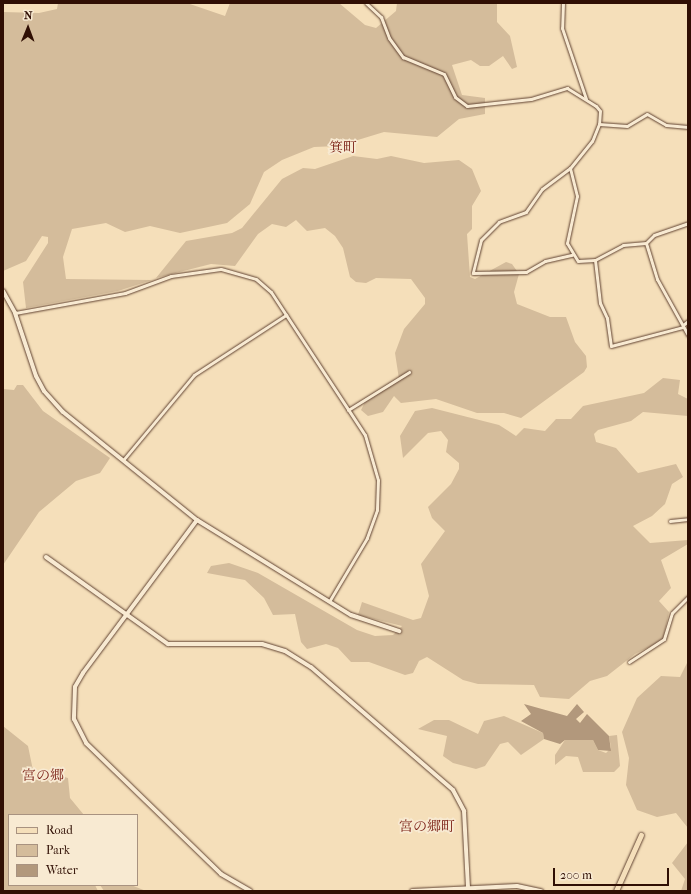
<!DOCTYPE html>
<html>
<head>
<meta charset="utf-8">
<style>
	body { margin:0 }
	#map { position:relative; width:691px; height:894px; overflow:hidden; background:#f5dfba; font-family:"IM FELL French Canon","Noto Serif JP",serif }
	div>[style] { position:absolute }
	.green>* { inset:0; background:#d4bc9b }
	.water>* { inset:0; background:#b2987c }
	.roads { filter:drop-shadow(0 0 1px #614332) drop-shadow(0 0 1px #614332) }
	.street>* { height:3px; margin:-1.5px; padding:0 1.5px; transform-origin:1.5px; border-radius:1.5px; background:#f8ead2 }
	.secondary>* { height:4px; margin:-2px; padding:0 2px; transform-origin:2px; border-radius:2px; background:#f8ead2 }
	.primary>* { height:4.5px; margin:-2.25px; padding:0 2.25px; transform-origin:2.25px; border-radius:2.25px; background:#f5dfba }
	span { translate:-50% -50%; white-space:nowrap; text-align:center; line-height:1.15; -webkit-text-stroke:3.5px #f8ead2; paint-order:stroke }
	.quarter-label { font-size:14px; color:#7a1f14 }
	.frame { position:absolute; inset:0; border:4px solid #300f04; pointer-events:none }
	.legend { position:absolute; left:8px; top:814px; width:130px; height:72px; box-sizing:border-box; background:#f8ead2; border:1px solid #a89280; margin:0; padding:5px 7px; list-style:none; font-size:12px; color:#300f04 }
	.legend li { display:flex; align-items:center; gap:8px; height:20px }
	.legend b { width:20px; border:1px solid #a89280 }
	.north { position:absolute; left:8px; top:8px; width:40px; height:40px; -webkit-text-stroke:3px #f8ead2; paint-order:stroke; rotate:1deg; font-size:11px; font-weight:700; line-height:16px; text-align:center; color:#300f04 }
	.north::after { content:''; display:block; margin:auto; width:14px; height:18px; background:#300f04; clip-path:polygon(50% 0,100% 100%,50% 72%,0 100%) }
	.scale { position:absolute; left:553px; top:868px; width:116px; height:18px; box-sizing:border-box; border:2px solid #300f04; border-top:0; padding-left:5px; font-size:12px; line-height:14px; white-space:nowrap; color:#300f04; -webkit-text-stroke:3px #f8ead2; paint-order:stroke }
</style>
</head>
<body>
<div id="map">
	<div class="green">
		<div style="clip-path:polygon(58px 3px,187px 3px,225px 16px,230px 3px,339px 3px,365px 25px,376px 28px,396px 11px,397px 3px,497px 3px,497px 22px,510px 36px,517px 67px,512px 69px,503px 56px,489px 66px,480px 66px,471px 60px,452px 65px,462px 95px,485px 98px,485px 114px,459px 119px,437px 137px,384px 132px,338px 146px,314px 147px,282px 160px,264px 172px,250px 204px,227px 223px,180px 233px,150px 226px,125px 232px,106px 223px,72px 229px,63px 257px,66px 279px,152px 280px,118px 291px,26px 308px,23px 282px,48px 243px,48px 237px,42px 236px,26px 261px,3px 271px,3px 12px,39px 13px,57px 9px)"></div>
		<div style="clip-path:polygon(353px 156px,377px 159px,391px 156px,424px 163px,459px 160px,472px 169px,481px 191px,472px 206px,472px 229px,467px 234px,470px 277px,475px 279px,506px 262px,512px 264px,519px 274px,514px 292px,517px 304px,550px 317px,566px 317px,575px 342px,586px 356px,587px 367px,584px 372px,521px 418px,504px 413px,477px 413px,436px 399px,401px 403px,394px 396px,383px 412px,368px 416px,361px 410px,365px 402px,399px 379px,395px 353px,404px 329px,425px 304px,425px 298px,411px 279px,376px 278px,366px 283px,356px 282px,350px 277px,343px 248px,335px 236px,325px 228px,307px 231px,296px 220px,286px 227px,272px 224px,258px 234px,235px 266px,211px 264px,156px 278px,186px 241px,232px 233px,242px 228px,282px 179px,303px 168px,315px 169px)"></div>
		<div style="clip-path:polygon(663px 378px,680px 380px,678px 394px,688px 399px,688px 416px,643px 412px,631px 421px,598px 430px,594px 434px,596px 442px,616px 448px,638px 473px,676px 464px,683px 477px,672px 484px,665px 504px,652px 516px,633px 526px,650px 543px,688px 540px,688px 544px,661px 560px,671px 588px,659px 601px,669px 612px,663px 640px,635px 654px,607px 676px,590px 681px,569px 699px,540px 697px,534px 685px,478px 684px,463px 680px,427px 657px,419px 661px,413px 673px,405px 675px,369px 662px,351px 662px,338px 648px,326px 644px,307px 649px,301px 642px,295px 614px,273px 615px,264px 598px,245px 580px,207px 573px,211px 566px,229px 563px,258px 573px,357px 630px,375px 636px,393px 635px,402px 626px,358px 615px,362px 602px,413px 620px,421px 618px,429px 596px,421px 564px,445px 531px,432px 518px,428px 507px,451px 484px,459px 469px,459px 463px,446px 452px,448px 440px,441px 431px,428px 433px,403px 458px,400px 436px,415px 411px,432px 408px,499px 425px,516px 436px,524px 428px,545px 431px,556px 419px,571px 419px,583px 406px,644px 393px)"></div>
		<div style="clip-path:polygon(17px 385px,23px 385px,43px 411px,110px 458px,100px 473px,76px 481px,39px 512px,3px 565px,3px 389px,14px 390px)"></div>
		<div style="clip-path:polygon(688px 661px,688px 828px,676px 813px,657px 817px,637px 810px,626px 785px,629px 758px,622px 732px,637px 698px,661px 676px,680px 677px)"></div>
		<div style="clip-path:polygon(504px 716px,543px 733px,544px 739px,521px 755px,508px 742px,500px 744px,485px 766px,476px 769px,453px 763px,443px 756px,447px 736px,418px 729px,434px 720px,449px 720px,478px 734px,484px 721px)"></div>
		<div style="clip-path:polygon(3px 726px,28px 746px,35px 780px,47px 779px,53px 774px,68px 778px,70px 798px,84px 815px,9px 815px,9px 885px,95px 885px,98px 891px,3px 891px)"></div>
		<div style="clip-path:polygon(617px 735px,620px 766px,614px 772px,583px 772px,578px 757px,566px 756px,555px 765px,555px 755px,565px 740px,593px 740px,598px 750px,606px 753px,611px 748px,609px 736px)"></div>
		<div style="clip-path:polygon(688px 842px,688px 891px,681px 891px,685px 879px,672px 863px)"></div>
		<div style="clip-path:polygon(100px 885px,131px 885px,146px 891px,104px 891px)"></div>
	</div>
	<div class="water">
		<div style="clip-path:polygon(524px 704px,567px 716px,577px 704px,584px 712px,576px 719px,580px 723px,587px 714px,609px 736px,611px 751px,598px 750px,593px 740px,565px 740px,560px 744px,544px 739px,543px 733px,521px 721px,531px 714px)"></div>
	</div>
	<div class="roads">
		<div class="street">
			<div style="left:366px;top:3px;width:21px;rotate:43deg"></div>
			<div style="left:381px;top:17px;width:22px;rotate:69deg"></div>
			<div style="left:389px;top:38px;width:24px;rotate:54deg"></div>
			<div style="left:403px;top:57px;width:44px;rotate:22.5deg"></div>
			<div style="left:444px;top:74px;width:25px;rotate:64deg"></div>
			<div style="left:455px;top:97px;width:15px;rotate:37deg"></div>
			<div style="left:467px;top:106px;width:64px;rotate:-6.2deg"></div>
			<div style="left:531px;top:99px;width:38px;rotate:-17deg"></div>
			<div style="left:567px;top:88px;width:34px;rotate:32deg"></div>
			<div style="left:596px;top:106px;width:6px;rotate:51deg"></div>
			<div style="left:600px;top:111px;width:13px;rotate:94deg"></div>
			<div style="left:599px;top:124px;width:18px;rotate:112deg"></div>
			<div style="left:592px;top:141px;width:35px;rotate:129deg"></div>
			<div style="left:570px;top:168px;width:29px;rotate:76deg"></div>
			<div style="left:577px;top:196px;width:48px;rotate:102deg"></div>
			<div style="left:567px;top:243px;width:21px;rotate:59deg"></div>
			<div style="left:578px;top:261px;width:17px;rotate:-3deg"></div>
			<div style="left:595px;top:260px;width:32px;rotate:-28deg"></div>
			<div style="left:623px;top:245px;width:23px;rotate:-5deg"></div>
			<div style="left:646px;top:243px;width:11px;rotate:-45deg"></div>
			<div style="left:654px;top:235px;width:36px;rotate:-19deg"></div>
			<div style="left:563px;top:3px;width:25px;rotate:92deg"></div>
			<div style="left:562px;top:28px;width:75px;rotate:71.3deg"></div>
			<div style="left:599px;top:124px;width:28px;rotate:4deg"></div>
			<div style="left:627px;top:126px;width:23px;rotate:-31deg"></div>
			<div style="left:647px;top:114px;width:22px;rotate:30deg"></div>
			<div style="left:666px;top:125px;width:22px;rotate:5deg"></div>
			<div style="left:570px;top:168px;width:35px;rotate:143deg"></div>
			<div style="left:542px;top:189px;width:28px;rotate:125deg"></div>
			<div style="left:526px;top:212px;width:29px;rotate:160deg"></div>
			<div style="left:499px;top:222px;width:25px;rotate:135deg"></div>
			<div style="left:481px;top:240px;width:34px;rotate:104deg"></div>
			<div style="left:473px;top:273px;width:53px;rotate:-1.1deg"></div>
			<div style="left:526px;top:272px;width:22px;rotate:-30deg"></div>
			<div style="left:545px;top:261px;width:28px;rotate:-13deg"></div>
			<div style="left:646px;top:243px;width:38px;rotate:73deg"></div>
			<div style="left:657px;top:279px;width:64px;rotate:61deg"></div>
			<div style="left:595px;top:260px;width:43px;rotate:83.4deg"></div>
			<div style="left:600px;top:303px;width:17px;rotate:65deg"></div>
			<div style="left:607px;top:318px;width:28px;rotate:82deg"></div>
			<div style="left:611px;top:346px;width:74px;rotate:-14.8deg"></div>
			<div style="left:15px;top:313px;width:112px;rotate:-10.3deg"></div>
			<div style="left:125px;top:293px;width:49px;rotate:-20.3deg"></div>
			<div style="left:171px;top:276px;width:50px;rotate:-8deg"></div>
			<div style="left:221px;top:269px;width:36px;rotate:16deg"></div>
			<div style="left:256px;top:279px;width:20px;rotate:41deg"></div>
			<div style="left:271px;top:292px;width:171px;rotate:56.7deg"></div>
			<div style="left:365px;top:435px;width:47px;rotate:73.9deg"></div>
			<div style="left:378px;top:480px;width:30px;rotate:92deg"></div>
			<div style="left:377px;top:510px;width:30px;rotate:110deg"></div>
			<div style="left:367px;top:538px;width:72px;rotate:120.8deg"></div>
			<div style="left:683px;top:325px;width:6px;rotate:-39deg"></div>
			<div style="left:348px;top:410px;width:72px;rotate:-31.9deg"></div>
			<div style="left:124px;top:459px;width:109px;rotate:-50.2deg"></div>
			<div style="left:194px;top:375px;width:110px;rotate:-33.1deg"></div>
			<div style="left:670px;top:521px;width:18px;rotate:-6deg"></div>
			<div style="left:629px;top:662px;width:42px;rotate:-33.3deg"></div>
			<div style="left:664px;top:639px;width:27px;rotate:-73deg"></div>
			<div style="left:672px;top:613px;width:23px;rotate:-45deg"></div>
		</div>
		<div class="secondary">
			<div style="left:3px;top:291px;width:25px;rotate:61deg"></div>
			<div style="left:15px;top:313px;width:66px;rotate:71.6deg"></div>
			<div style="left:36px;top:376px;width:17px;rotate:62deg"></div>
			<div style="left:44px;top:391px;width:28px;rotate:48deg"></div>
			<div style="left:63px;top:412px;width:172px;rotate:38.9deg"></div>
			<div style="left:197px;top:520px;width:181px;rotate:31.7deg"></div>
			<div style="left:351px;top:615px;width:51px;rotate:18.4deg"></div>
			<div style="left:197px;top:520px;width:191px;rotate:126.7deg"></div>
			<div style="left:83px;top:673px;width:16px;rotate:120deg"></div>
			<div style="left:75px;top:687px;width:32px;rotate:92deg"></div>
			<div style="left:74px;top:719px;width:27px;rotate:63deg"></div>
			<div style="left:86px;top:743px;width:188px;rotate:44.1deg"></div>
			<div style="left:221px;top:874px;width:34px;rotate:30deg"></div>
			<div style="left:46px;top:557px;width:150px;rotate:35.5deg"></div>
			<div style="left:168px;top:644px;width:94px"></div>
			<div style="left:262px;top:644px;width:24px;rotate:17deg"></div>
			<div style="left:285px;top:651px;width:31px;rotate:32deg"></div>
			<div style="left:311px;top:667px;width:188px;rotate:40.9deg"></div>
			<div style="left:453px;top:790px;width:24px;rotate:62deg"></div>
			<div style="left:464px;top:811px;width:77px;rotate:87deg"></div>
			<div style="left:412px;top:891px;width:105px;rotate:-2.7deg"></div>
			<div style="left:517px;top:886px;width:25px;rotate:12deg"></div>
		</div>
		<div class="primary">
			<div style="left:616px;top:891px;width:61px;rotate:-65.9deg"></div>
		</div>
	</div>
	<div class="quarter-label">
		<span style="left:343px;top:148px">箕町</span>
		<span style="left:43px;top:776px">宮の郷</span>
		<span style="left:427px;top:827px">宮の郷町</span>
	</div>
	<div class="frame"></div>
	<ul class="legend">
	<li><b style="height:5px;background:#f5dfba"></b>Road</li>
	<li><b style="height:11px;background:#d4bc9b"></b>Park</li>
	<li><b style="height:11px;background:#b2987c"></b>Water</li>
	</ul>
	<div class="north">N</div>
	<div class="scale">200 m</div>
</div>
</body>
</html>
